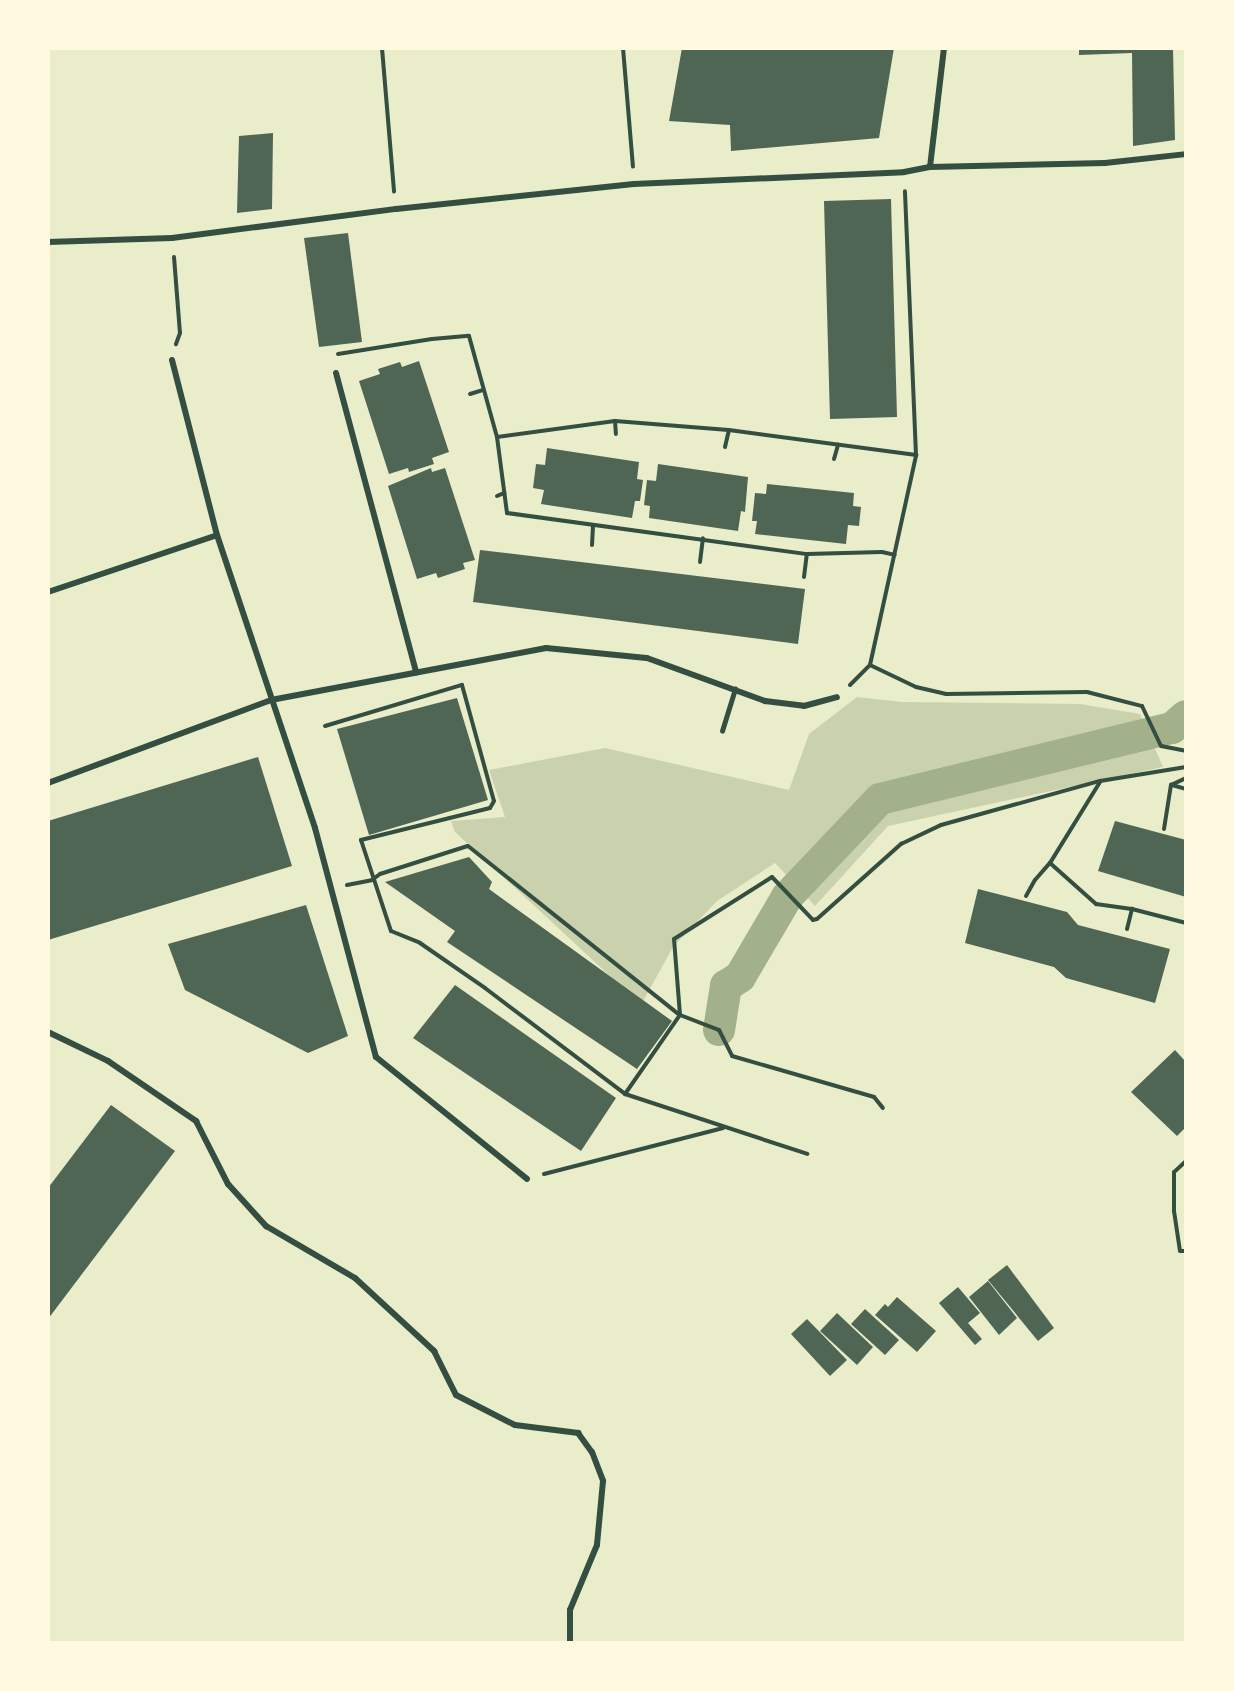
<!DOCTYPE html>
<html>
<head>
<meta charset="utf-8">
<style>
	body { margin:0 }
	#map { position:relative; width:1234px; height:1691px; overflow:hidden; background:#e9edc9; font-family:Cabin,sans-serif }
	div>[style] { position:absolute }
	.green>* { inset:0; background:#cad2ad }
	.canal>* { height:32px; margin:-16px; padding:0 16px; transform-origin:16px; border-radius:16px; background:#a3b18a }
	.building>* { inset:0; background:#4f6655 }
	.path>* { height:4px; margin:-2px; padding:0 2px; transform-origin:2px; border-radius:2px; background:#344e41 }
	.service>* { height:4.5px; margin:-2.25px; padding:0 2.25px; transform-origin:2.25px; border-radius:2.25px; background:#344e41 }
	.minor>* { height:6px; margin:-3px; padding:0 3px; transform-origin:3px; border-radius:3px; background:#344e41 }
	span { translate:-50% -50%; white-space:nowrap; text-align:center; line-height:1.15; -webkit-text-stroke:4.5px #fefae0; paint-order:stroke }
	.frame { position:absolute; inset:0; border:50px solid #fefae0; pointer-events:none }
</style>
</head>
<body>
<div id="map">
	<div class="green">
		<div style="clip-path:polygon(857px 697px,902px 702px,1080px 704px,1140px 714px,1163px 767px,888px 826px,815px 906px,775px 863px,717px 901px,673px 947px,641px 1005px,455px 832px,451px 821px,505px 817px,489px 770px,605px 748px,789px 790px,809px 734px)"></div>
	</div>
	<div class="canal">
		<div style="left:719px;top:1030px;width:45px;rotate:-81deg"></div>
		<div style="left:726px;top:986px;width:17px;rotate:-33deg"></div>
		<div style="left:740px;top:977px;width:93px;rotate:-59.6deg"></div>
		<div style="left:787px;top:897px;width:135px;rotate:-46.5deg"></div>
		<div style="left:880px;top:799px;width:301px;rotate:-13.7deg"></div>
		<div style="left:1172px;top:728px;width:18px;rotate:-41deg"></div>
	</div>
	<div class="building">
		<div style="clip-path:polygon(682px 48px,894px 48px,879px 138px,731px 151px,730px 125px,669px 121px)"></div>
		<div style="clip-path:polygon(1079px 48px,1173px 48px,1175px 140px,1133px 146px,1132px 53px,1079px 55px)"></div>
		<div style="clip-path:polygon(273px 133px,272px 209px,237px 213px,239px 136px)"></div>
		<div style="clip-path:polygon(891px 199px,897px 417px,830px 419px,824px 201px)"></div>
		<div style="clip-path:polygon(348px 233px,362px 342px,319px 347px,304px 238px)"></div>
		<div style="clip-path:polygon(419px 361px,449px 452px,432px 458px,434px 464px,409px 472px,408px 468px,389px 474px,359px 381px,380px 374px,378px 369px,400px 362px,402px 367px)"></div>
		<div style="clip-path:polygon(547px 448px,639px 462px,637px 479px,643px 480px,640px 501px,635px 501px,632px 518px,541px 504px,544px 490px,533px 488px,536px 464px,545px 465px)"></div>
		<div style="clip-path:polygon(658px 464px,748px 477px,745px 512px,741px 511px,738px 531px,649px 518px,650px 506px,644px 505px,647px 480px,656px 481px)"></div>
		<div style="clip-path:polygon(431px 468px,432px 472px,445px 468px,475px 560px,463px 563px,465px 569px,438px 578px,436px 573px,417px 579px,388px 486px)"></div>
		<div style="clip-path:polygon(767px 484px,854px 493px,853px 506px,861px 507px,859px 526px,848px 525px,846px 544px,755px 534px,757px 521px,752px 521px,755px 493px,766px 494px)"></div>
		<div style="clip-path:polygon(480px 550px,805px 589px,798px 644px,473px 602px)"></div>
		<div style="clip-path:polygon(457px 698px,488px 800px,369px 835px,337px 729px)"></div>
		<div style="clip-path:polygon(258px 757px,292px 866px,48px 940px,48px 821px)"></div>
		<div style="clip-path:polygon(1115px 821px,1186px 840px,1186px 897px,1098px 871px)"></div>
		<div style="clip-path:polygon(469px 857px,492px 882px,489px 889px,672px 1021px,637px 1069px,447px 942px,455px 931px,385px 882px)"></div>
		<div style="clip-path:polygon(978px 889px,1067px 912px,1078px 925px,1170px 949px,1155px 1003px,1066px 978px,1054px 967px,965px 943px)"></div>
		<div style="clip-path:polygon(306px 905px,348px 1036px,308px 1053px,185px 990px,168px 944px)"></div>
		<div style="clip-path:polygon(455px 985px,616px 1098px,581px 1151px,413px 1038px)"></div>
		<div style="clip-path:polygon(1175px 1050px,1186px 1062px,1186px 1127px,1177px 1136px,1131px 1092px)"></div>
		<div style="clip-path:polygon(111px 1105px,175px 1151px,48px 1319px,48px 1188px)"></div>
		<div style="clip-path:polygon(1007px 1265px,1054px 1328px,1038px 1341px,988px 1280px)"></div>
		<div style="clip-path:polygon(988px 1281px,1017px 1318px,999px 1335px,969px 1297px)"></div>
		<div style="clip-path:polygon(958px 1287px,980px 1313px,968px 1323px,982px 1339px,975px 1345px,939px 1303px)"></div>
		<div style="clip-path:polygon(897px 1297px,936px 1331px,917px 1352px,875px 1315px,885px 1304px,888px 1307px)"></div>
		<div style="clip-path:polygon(865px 1309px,899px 1340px,885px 1355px,851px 1324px)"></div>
		<div style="clip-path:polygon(837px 1313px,873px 1347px,857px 1365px,820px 1331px)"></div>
		<div style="clip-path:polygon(807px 1319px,847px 1360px,830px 1376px,791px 1334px)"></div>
	</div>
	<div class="path">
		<div style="left:382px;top:48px;width:144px;rotate:85.2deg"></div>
		<div style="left:623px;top:48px;width:119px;rotate:85.2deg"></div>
		<div style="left:174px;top:257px;width:76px;rotate:85.5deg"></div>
		<div style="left:180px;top:333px;width:12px;rotate:110deg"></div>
		<div style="left:338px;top:354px;width:95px;rotate:-9.1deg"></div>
		<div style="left:432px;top:339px;width:37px;rotate:-5deg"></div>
		<div style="left:469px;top:336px;width:105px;rotate:74.5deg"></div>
		<div style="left:497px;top:437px;width:119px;rotate:-7.7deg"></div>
		<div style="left:615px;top:421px;width:114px;rotate:4.5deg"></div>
		<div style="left:729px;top:430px;width:189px;rotate:7.6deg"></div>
		<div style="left:470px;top:394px;width:14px;rotate:-17deg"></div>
		<div style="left:615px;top:421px;width:13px;rotate:86deg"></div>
		<div style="left:497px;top:437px;width:77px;rotate:82.5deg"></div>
		<div style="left:507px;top:513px;width:303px;rotate:7.8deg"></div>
		<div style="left:807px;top:554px;width:75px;rotate:-1.5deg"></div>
		<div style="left:882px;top:552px;width:13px;rotate:13deg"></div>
		<div style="left:725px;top:447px;width:17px;rotate:-77deg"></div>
		<div style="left:834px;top:459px;width:15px;rotate:-74deg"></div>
		<div style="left:497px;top:496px;width:8px;rotate:-23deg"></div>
		<div style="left:592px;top:545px;width:20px;rotate:-87deg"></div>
		<div style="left:700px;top:562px;width:24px;rotate:-83deg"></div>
		<div style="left:804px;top:577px;width:23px;rotate:-83deg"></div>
		<div style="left:870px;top:665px;width:51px;rotate:25.6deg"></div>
		<div style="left:916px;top:687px;width:31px;rotate:13deg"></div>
		<div style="left:946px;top:694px;width:141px;rotate:-0.8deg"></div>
		<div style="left:1087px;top:692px;width:57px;rotate:14.3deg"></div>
		<div style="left:1142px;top:706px;width:44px;rotate:64.6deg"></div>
		<div style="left:1161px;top:746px;width:25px;rotate:11deg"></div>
		<div style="left:850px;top:685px;width:28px;rotate:-45deg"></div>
		<div style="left:870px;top:665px;width:215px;rotate:-77.6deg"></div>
		<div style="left:916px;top:455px;width:264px;rotate:-92.4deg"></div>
		<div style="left:325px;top:726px;width:143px;rotate:-16.7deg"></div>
		<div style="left:462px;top:685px;width:120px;rotate:74.6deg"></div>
		<div style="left:494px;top:801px;width:8px;rotate:120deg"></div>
		<div style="left:490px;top:808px;width:133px;rotate:166.1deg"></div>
		<div style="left:361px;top:840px;width:96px;rotate:71.8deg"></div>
		<div style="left:391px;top:931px;width:31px;rotate:22deg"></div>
		<div style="left:420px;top:943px;width:79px;rotate:34.7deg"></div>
		<div style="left:485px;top:988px;width:176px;rotate:37.1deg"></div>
		<div style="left:625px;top:1094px;width:192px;rotate:18.2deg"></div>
		<div style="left:1100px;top:782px;width:95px;rotate:121.7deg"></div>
		<div style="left:1050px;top:863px;width:62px;rotate:41.7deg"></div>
		<div style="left:1096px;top:904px;width:36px;rotate:8deg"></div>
		<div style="left:1132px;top:909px;width:56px;rotate:14.5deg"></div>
		<div style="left:1172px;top:785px;width:15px;rotate:16deg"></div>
		<div style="left:1164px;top:829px;width:45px;rotate:-81deg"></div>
		<div style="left:1171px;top:785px;width:17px;rotate:-25deg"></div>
		<div style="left:347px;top:885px;width:25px;rotate:-11deg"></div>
		<div style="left:372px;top:880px;width:10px;rotate:-37deg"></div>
		<div style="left:380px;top:874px;width:92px;rotate:-17.7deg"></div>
		<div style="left:468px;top:846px;width:271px;rotate:38.6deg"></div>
		<div style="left:680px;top:1015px;width:76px;rotate:-94.5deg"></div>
		<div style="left:674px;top:939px;width:116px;rotate:-32.3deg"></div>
		<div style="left:772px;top:877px;width:59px;rotate:46.4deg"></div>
		<div style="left:813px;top:920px;width:4px;rotate:-14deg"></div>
		<div style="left:817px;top:919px;width:113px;rotate:-41.8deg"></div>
		<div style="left:901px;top:844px;width:44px;rotate:-25.4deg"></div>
		<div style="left:941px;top:825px;width:165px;rotate:-15.5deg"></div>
		<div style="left:1100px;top:781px;width:87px;rotate:-9.2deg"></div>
		<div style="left:1026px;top:896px;width:18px;rotate:-61deg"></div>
		<div style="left:1035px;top:880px;width:23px;rotate:-49deg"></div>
		<div style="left:1127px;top:929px;width:21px;rotate:-76deg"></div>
		<div style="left:625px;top:1094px;width:96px;rotate:-55.2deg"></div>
		<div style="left:680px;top:1015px;width:42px;rotate:21deg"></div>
		<div style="left:719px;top:1030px;width:29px;rotate:63deg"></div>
		<div style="left:732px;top:1056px;width:148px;rotate:16.1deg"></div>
		<div style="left:874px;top:1097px;width:14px;rotate:51deg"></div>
		<div style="left:1186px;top:1161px;width:16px;rotate:137deg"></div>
		<div style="left:1174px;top:1172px;width:39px;rotate:90deg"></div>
		<div style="left:1174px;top:1211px;width:40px;rotate:81.5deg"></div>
		<div style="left:1180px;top:1251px;width:6px"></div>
		<div style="left:544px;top:1174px;width:185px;rotate:-14.4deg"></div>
	</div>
	<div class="service">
		<div style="left:722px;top:731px;width:44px;rotate:-72.8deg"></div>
	</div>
	<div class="minor">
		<div style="left:930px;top:167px;width:120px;rotate:-83.3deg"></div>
		<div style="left:48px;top:242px;width:124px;rotate:-1.8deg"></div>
		<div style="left:172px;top:238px;width:226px;rotate:-7.4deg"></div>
		<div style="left:396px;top:209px;width:239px;rotate:-6deg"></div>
		<div style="left:634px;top:184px;width:270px;rotate:-2.5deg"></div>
		<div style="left:904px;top:172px;width:26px;rotate:-11deg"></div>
		<div style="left:930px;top:167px;width:175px;rotate:-1.3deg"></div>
		<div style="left:1105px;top:163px;width:81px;rotate:-6.3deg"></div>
		<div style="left:172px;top:360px;width:181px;rotate:75.6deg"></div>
		<div style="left:217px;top:535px;width:309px;rotate:71.5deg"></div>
		<div style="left:315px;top:828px;width:237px;rotate:75.1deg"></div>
		<div style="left:376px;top:1057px;width:194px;rotate:38.9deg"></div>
		<div style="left:336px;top:373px;width:310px;rotate:75deg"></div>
		<div style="left:48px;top:592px;width:178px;rotate:-18.6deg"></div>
		<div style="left:48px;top:783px;width:238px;rotate:-20.4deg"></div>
		<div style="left:271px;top:700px;width:280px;rotate:-10.7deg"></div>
		<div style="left:546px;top:648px;width:101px;rotate:5.7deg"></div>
		<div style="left:647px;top:658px;width:126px;rotate:20deg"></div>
		<div style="left:765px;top:701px;width:39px;rotate:7deg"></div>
		<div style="left:804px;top:706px;width:34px;rotate:-15deg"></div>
		<div style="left:48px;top:1032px;width:67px;rotate:25.8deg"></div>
		<div style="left:108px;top:1061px;width:107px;rotate:34.3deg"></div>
		<div style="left:196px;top:1121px;width:71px;rotate:63.1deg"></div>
		<div style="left:228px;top:1184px;width:57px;rotate:47.9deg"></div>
		<div style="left:266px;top:1226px;width:103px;rotate:30.3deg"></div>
		<div style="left:355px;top:1278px;width:108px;rotate:42.7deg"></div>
		<div style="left:434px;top:1351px;width:49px;rotate:63.4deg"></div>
		<div style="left:456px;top:1395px;width:66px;rotate:27deg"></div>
		<div style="left:515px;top:1425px;width:64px;rotate:7.2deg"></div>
		<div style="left:578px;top:1433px;width:24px;rotate:54deg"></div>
		<div style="left:592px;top:1452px;width:31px;rotate:69deg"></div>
		<div style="left:603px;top:1481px;width:64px;rotate:95.4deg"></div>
		<div style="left:597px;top:1545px;width:70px;rotate:112.6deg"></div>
		<div style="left:570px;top:1610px;width:33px;rotate:90deg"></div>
	</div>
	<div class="frame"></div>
</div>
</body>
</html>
